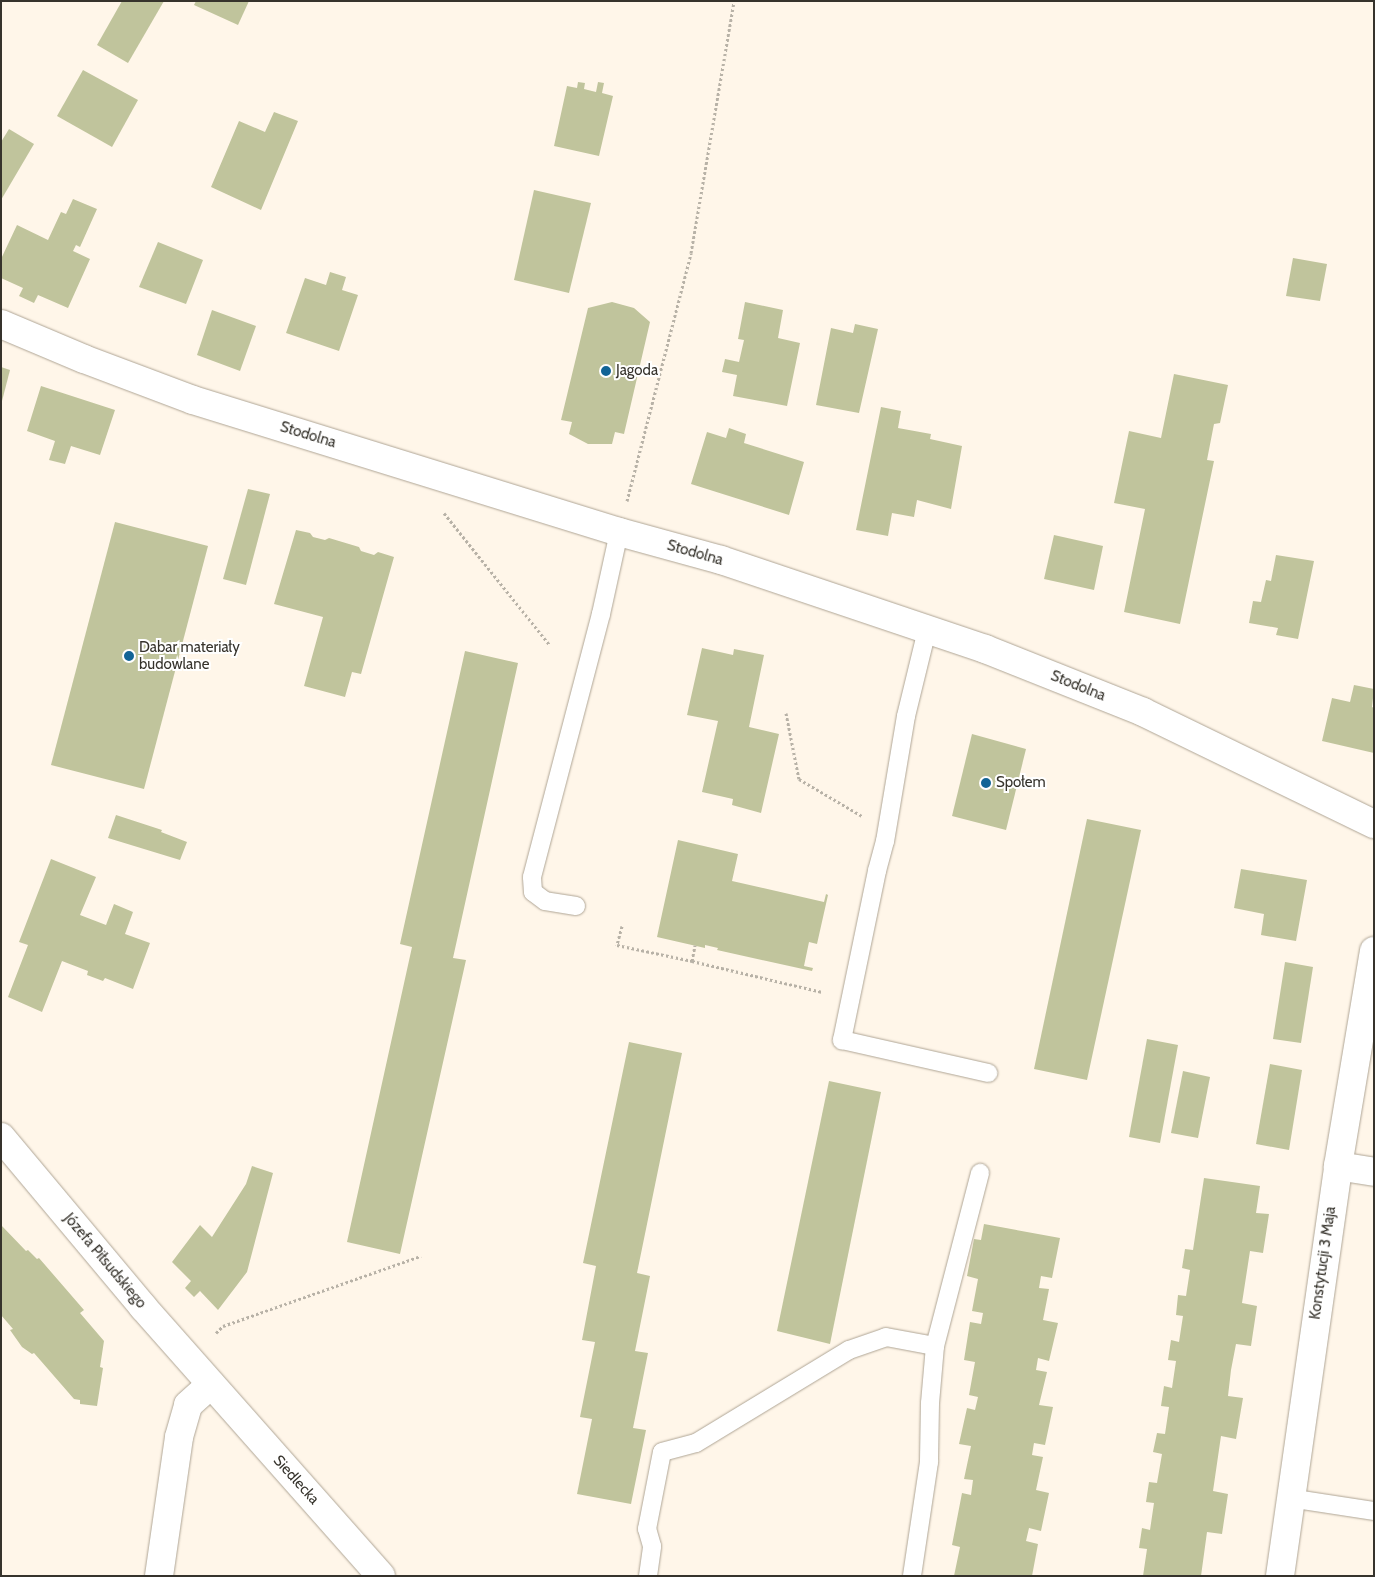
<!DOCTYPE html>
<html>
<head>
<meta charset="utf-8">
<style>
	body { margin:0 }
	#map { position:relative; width:1375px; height:1577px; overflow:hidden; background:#fff6e9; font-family:Cabin,sans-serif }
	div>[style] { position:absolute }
	.building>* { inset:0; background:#c0c49c }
	.path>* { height:3px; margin-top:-1.5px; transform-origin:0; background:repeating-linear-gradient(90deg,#b8b2a7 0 2.5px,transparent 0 5px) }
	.roads { filter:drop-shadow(0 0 1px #afa595) drop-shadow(0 0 1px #afa595) }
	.service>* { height:18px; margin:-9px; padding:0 9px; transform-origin:9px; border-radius:9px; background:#fff }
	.minor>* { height:28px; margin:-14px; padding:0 14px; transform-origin:14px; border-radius:14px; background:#fff }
	.tertiary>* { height:28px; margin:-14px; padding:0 14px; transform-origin:14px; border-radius:14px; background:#fff }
	.secondary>* { height:28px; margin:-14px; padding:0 14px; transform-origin:14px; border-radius:14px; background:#fff }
	.dots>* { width:14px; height:14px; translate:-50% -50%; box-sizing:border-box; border:2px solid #fff; border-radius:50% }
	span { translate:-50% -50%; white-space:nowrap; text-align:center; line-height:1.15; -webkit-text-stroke:4px #fff; paint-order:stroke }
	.poi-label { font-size:15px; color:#36332c }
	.left { translate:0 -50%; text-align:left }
	.street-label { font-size:15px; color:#36332c }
	.frame { position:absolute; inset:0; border:2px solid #36332c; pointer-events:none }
</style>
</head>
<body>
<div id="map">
	<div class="building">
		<div style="clip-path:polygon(122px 1px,164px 1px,128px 63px,97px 45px)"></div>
		<div style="clip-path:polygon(196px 1px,249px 1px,238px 25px,194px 5px)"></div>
		<div style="clip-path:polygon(83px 70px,138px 100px,112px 147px,57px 116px)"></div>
		<div style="clip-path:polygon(578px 82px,585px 83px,584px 89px,596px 92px,598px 82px,604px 83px,602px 93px,613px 96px,599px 156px,554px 146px,567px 86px,577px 88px)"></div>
		<div style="clip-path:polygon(274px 112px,298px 121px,261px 210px,211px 187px,239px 121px,265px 132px)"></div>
		<div style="clip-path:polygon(9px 129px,34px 144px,1px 200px,1px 142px)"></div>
		<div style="clip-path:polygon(534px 190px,591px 203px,569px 293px,514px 280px)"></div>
		<div style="clip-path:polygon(73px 199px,97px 209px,80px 247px,76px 245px,73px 251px,90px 259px,68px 308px,38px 295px,34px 303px,19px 296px,23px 288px,1px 278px,1px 259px,17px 225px,48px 240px,61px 212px,66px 214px)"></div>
		<div style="clip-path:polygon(158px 242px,203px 260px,186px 304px,139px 287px)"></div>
		<div style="clip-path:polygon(1293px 258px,1327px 264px,1320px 301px,1286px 296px)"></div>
		<div style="clip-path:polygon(330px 272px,346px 277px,342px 290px,358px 295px,339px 351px,286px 333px,305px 278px,326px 285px)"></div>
		<div style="clip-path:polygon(612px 302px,634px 308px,650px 322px,624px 434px,615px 432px,612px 444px,588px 444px,569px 434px,572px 422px,561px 420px,588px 308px)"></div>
		<div style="clip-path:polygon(745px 302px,783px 310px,778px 338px,800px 343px,787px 406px,733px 396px,737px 375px,722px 372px,725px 359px,739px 362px,744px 340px,738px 339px)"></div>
		<div style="clip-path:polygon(212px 310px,256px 326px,240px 371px,197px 355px)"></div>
		<div style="clip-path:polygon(855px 324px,878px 329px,859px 413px,816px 405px,831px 328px,853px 333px)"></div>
		<div style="clip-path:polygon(1px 367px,10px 370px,2px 401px,1px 400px)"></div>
		<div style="clip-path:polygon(1174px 374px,1228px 385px,1220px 423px,1214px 424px,1207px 460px,1214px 461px,1180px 624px,1124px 612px,1145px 509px,1114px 503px,1129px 431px,1161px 438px)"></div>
		<div style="clip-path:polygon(41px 386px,115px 410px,100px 455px,71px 446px,65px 464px,49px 460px,55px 441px,27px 431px)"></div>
		<div style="clip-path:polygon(881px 407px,901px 411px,898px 428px,931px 434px,930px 439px,962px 446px,951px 509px,917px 500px,914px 517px,892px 513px,888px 536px,856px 530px)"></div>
		<div style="clip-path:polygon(729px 428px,746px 434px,744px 443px,804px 462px,789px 515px,691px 484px,707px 432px,726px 438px)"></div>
		<div style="clip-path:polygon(248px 489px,270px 494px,246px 585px,223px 579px)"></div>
		<div style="clip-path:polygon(115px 522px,208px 546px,144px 789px,51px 765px)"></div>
		<div style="clip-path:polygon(296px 530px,310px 533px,313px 537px,325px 540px,329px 538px,359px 547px,361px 551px,374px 555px,378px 552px,394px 557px,361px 674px,352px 672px,345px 697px,304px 686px,323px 617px,274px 604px)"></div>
		<div style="clip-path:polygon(1054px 535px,1103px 546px,1094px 590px,1044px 579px)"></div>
		<div style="clip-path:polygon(1276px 555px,1314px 561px,1298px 639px,1276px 635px,1278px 628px,1249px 623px,1253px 601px,1261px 602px,1266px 580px,1271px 581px)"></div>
		<div style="clip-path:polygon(702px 648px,733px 655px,734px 649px,764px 655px,749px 727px,779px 734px,761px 813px,732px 805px,733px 799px,702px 792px,718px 721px,687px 715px)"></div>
		<div style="clip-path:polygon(465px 651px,518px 663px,453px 958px,466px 960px,400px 1254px,347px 1242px,412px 947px,400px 944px)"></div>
		<div style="clip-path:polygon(1354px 685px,1374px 689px,1372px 707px,1374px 708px,1374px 753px,1322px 741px,1332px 698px,1350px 702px)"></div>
		<div style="clip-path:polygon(972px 734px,1026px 749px,1006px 830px,952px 816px)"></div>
		<div style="clip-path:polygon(116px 815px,162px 830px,161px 832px,187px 842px,180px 860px,108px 838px)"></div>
		<div style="clip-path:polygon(1087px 819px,1141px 830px,1087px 1080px,1034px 1069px)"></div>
		<div style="clip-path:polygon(678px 840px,738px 854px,732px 881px,824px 902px,826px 894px,828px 895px,817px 944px,809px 942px,804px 966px,813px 968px,812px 971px,717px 950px,718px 948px,705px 945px,705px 948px,657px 937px)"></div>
		<div style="clip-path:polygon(51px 859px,96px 877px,80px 915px,106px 925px,114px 904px,133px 912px,125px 934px,150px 943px,133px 989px,105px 978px,103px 981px,87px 975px,88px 971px,62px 961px,42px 1012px,8px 997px,28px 945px,19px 942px)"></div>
		<div style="clip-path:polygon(1241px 869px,1307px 880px,1296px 941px,1261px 935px,1264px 914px,1234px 908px)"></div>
		<div style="clip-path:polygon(1285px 962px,1313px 967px,1301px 1043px,1273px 1039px)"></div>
		<div style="clip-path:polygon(1147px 1039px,1178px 1045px,1160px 1143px,1129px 1137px)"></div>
		<div style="clip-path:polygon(629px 1042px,682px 1053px,637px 1273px,650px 1276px,635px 1351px,648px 1353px,633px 1428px,646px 1430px,631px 1504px,577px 1494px,592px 1419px,580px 1417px,595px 1342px,582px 1340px,596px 1266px,583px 1263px)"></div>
		<div style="clip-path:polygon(1270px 1064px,1302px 1070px,1289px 1150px,1256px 1144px)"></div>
		<div style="clip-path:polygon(1183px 1071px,1210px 1077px,1198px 1138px,1171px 1133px)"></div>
		<div style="clip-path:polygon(829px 1081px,881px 1092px,830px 1344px,777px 1331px)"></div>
		<div style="clip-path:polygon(252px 1166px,273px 1173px,247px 1272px,218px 1310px,200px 1291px,194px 1297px,185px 1288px,191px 1281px,172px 1262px,200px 1225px,212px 1237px,246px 1184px)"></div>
		<div style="clip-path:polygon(1204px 1178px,1260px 1186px,1256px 1213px,1269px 1214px,1263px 1253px,1250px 1251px,1242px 1303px,1257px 1306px,1251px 1346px,1236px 1344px,1231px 1370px,1228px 1396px,1243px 1398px,1236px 1439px,1221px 1436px,1213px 1491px,1228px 1494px,1222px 1534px,1207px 1532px,1201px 1576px,1143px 1576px,1147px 1549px,1139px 1548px,1142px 1528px,1150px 1530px,1154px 1503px,1146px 1502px,1149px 1482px,1157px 1483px,1162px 1454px,1153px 1452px,1157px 1433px,1165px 1434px,1169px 1407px,1161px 1406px,1164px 1386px,1172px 1388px,1176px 1361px,1168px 1360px,1171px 1340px,1179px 1342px,1183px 1316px,1176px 1315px,1178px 1295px,1186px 1296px,1190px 1270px,1182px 1268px,1185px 1249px,1193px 1250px)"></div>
		<div style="clip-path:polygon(984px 1224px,1060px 1238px,1052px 1278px,1041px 1276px,1039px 1288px,1049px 1289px,1043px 1320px,1058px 1323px,1049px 1361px,1038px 1358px,1036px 1370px,1047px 1372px,1039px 1405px,1053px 1407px,1045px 1445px,1034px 1443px,1032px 1455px,1043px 1457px,1036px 1490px,1049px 1493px,1041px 1531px,1029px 1528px,1026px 1541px,1038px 1544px,1032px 1576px,954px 1576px,960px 1547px,952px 1545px,962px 1493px,971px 1495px,973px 1480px,964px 1479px,971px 1446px,959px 1444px,967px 1408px,975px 1410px,978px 1397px,969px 1395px,975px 1362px,964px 1360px,970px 1322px,981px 1324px,983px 1313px,972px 1311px,978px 1279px,967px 1276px,974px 1239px,981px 1240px)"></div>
		<div style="clip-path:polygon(1px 1225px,26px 1251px,28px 1250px,37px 1259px,39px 1258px,84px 1310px,80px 1313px,104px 1341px,100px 1367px,103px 1368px,97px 1406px,80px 1404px,80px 1400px,74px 1399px,34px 1353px,32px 1354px,22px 1347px,10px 1330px,13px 1329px,1px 1315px)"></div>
	</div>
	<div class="path">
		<div style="left:627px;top:501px;width:256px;rotate:-75.5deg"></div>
		<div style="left:691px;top:253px;width:256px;rotate:-80.3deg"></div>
		<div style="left:444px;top:513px;width:168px;rotate:51.3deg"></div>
		<div style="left:786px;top:713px;width:67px;rotate:78.9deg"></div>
		<div style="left:799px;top:779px;width:73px;rotate:30.4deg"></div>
		<div style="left:622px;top:926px;width:20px;rotate:105deg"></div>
		<div style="left:617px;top:945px;width:77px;rotate:12deg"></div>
		<div style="left:692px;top:961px;width:16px;rotate:-79deg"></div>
		<div style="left:692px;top:961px;width:134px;rotate:13.4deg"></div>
		<div style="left:216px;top:1333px;width:10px;rotate:-45deg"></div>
		<div style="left:223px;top:1326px;width:210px;rotate:-19.5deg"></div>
	</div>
	<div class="roads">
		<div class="service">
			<div style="left:927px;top:630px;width:89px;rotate:103.7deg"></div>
			<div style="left:906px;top:716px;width:127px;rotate:99.5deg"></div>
			<div style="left:885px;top:841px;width:31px;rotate:105deg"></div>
			<div style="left:877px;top:871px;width:173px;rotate:101.7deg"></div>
			<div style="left:842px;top:1040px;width:150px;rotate:12.7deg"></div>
			<div style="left:576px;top:906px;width:31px;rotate:-171deg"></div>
			<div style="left:545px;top:901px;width:15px;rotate:-143deg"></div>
			<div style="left:533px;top:892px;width:15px;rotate:-94deg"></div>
			<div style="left:532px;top:877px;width:272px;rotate:-75.3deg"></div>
			<div style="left:601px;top:614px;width:84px;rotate:-77.6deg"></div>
			<div style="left:935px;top:1346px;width:179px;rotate:-75.4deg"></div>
			<div style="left:1289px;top:1498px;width:86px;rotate:8.7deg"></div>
			<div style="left:648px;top:1576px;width:30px;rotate:-82deg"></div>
			<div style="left:652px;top:1546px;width:18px;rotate:-106deg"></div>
			<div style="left:647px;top:1529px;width:78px;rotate:-79deg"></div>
			<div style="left:662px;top:1452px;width:35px;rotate:-15deg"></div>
			<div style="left:696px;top:1443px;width:179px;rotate:-31.3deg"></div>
			<div style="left:849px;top:1350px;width:39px;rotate:-19deg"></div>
			<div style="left:886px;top:1337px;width:50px;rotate:10.4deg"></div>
			<div style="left:935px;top:1346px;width:57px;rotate:95deg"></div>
			<div style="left:930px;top:1403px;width:59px;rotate:91deg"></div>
			<div style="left:929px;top:1462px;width:115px;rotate:98.5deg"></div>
		</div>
		<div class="minor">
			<div style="left:1px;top:324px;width:90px;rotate:22.9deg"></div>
			<div style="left:84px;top:359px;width:116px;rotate:20.6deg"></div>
			<div style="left:193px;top:400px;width:446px;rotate:17.2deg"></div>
			<div style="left:619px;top:532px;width:106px;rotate:15.4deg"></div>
			<div style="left:721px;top:560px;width:279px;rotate:18.6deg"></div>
			<div style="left:985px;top:649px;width:170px;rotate:21.7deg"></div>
			<div style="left:1143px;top:712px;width:257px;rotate:25.9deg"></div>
			<div style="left:1338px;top:1166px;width:36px;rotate:9deg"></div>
			<div style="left:1280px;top:1576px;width:414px;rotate:-81.9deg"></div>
			<div style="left:1338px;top:1166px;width:218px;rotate:-80.5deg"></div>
		</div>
		<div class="tertiary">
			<div style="left:159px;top:1576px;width:140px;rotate:-81.8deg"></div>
			<div style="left:179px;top:1437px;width:33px;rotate:-74deg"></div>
			<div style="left:188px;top:1405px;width:31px;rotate:-42deg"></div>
		</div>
		<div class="secondary">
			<div style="left:1px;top:1137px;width:222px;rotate:50.1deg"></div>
			<div style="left:143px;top:1307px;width:359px;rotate:48.5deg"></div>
		</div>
	</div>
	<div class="dots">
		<div style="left:606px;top:371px;background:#126496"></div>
		<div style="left:129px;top:656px;background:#126496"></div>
		<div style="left:986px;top:783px;background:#126496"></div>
	</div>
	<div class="poi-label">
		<span class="left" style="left:616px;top:371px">Jagoda</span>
		<span class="left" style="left:139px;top:656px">Dabar materiały<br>budowlane</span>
		<span class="left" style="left:996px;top:783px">Społem</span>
	</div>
	<div class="street-label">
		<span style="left:308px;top:435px;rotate:17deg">Stodolna</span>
		<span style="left:695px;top:553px;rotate:16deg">Stodolna</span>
		<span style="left:1078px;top:686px;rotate:22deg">Stodolna</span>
		<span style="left:105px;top:1261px;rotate:50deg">Józefa Piłsudskiego</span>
		<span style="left:1323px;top:1263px;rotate:-82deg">Konstytucji 3 Maja</span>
		<span style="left:296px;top:1480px;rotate:48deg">Siedlecka</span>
	</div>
	<div class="frame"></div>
</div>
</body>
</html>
